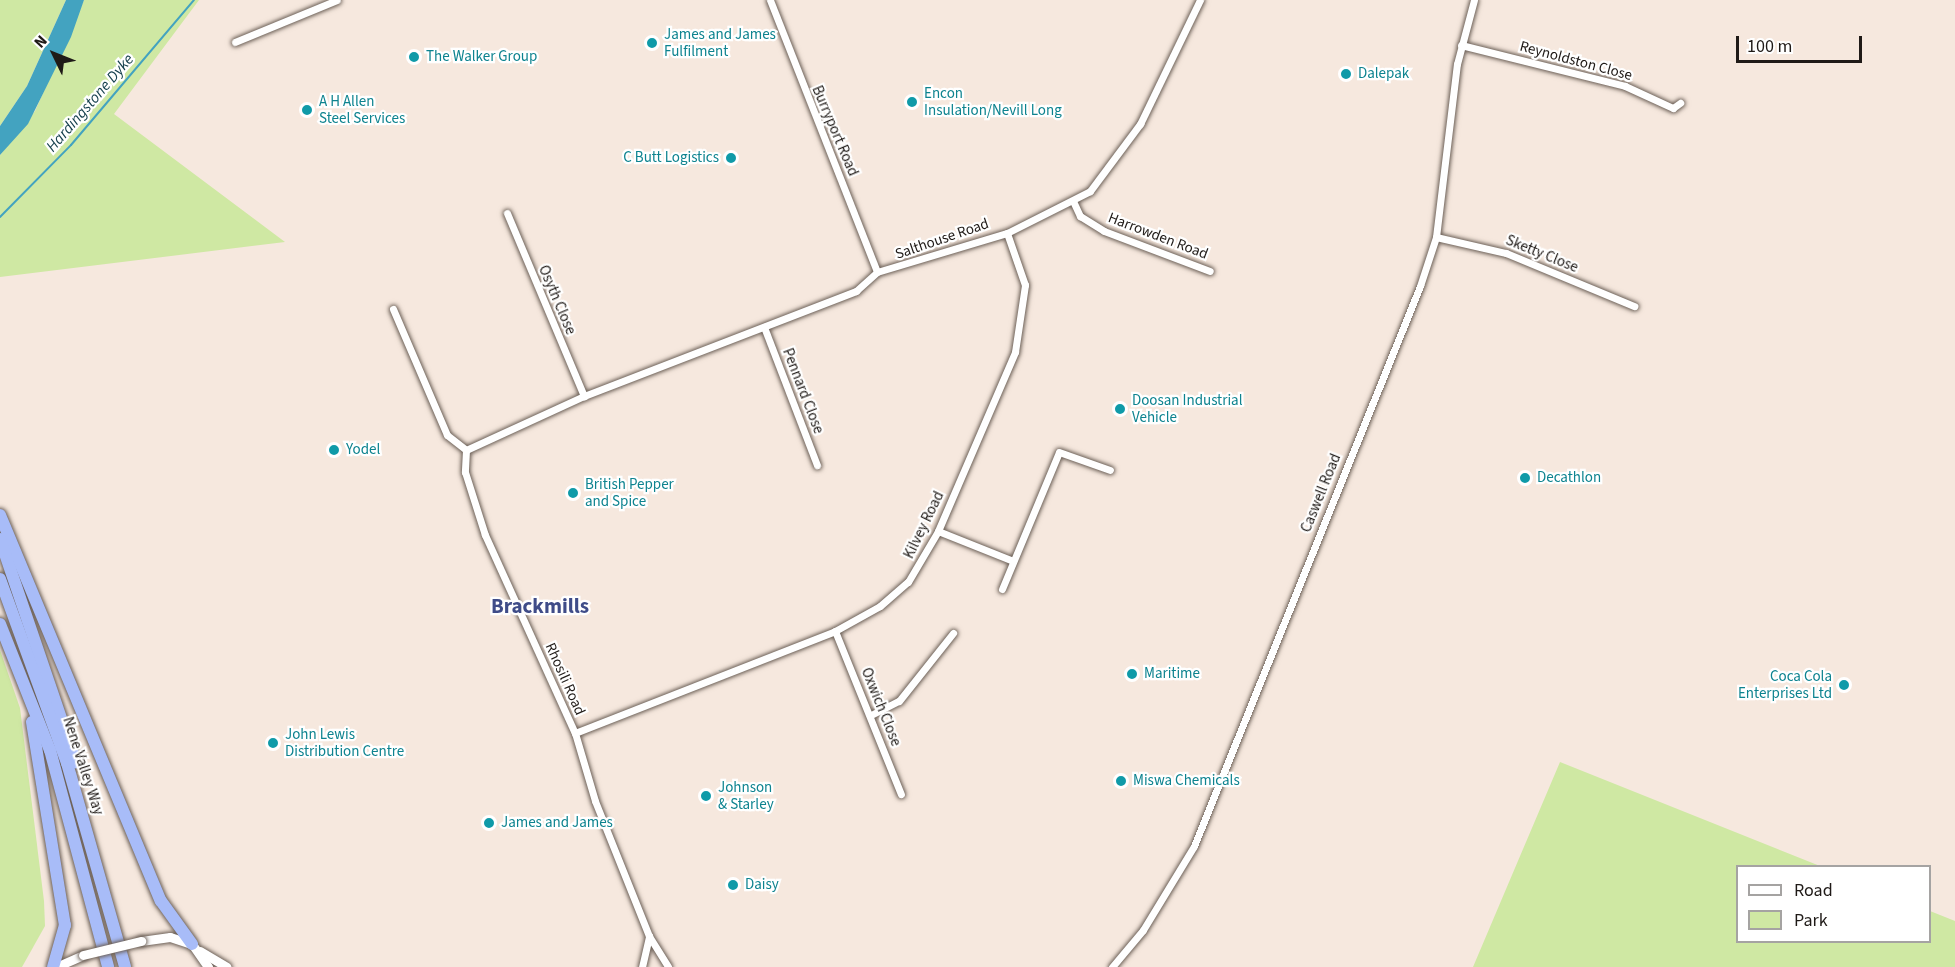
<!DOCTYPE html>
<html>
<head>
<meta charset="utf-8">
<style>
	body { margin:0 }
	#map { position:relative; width:1955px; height:967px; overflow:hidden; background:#f6e8de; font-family:"Source Sans 3",sans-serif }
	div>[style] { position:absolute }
	.green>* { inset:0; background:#cfe8a3 }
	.water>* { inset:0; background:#43a3c0 }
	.stream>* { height:2px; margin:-1px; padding:0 1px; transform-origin:1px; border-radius:1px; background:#43a3c0 }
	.roads { filter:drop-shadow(0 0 2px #6c6057) drop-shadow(0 0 2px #6c6057) }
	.minor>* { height:7px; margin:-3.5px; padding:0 3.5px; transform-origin:3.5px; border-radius:3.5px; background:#fff }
	.tertiary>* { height:9px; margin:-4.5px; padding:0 4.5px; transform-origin:4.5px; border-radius:4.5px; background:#fff }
	.trunk>* { height:12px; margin:-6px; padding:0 6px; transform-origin:6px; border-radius:6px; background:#a8bcf8 }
	.bridges { filter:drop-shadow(0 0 2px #6c6057) drop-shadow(0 0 2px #6c6057) }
	.tertiary-bridge>* { height:9px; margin:-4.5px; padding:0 4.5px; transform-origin:4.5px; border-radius:4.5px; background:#fff }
	.dots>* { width:16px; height:16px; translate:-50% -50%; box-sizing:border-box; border:3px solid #fff; border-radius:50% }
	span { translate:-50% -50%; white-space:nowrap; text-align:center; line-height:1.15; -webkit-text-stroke:4.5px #fff; paint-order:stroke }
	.culture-label { font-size:15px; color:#0d838f }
	.left { translate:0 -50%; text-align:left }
	.right { translate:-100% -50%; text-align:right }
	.street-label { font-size:15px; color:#1f1a17 }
	.water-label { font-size:16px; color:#17414e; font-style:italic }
	.district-label { font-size:21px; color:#3f4c88; font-weight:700 }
	.legend { position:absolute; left:1736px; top:865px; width:195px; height:78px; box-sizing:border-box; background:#fff; border:2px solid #a5a3a2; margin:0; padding:8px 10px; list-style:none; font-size:18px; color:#1f1a17 }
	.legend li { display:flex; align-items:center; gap:12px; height:30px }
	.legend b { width:30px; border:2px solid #a5a3a2 }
	.north { position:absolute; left:24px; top:24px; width:60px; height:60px; -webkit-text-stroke:4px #fff; paint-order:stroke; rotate:313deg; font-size:16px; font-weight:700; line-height:24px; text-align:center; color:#1f1a17 }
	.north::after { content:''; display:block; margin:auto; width:21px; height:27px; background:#1f1a17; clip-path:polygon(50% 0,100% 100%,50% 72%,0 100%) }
	.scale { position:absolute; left:1736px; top:36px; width:126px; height:27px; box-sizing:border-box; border:3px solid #1f1a17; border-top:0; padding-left:8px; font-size:18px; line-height:21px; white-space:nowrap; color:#1f1a17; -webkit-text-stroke:4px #fff; paint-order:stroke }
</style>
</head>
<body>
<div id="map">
	<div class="green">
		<div style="clip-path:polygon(0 0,66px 0,27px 86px,0 126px)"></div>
		<div style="clip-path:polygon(84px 0,199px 0,114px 114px,285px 242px,0 277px,0 155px,35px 111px)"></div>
		<div style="clip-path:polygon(0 650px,20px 708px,44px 901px,45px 926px,22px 967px,0 967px)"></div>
		<div style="clip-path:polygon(1560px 762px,1820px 866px,1738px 866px,1738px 942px,1930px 942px,1930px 911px,1955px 921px,1955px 967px,1473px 967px)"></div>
	</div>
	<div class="water">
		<div style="clip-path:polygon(66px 0,84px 0,71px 37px,28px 124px,0 155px,0 126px,27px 86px)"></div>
	</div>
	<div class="stream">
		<div style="left:0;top:217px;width:101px;rotate:-45.4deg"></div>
		<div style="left:71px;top:145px;width:190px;rotate:-49.7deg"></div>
	</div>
	<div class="roads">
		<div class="minor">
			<div style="left:770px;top:0;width:292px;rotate:68.5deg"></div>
			<div style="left:235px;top:42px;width:110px;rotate:-22.4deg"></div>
			<div style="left:1461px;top:45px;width:169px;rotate:14deg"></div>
			<div style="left:1625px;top:86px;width:53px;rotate:24.6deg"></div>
			<div style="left:1673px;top:108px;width:9px;rotate:-36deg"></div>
			<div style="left:1073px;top:201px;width:17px;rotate:65deg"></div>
			<div style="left:1080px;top:216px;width:28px;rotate:32deg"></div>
			<div style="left:1104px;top:231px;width:113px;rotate:20.7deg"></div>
			<div style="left:507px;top:213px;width:199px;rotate:67.2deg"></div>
			<div style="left:1436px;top:237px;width:72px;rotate:12.9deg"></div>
			<div style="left:1506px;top:253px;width:139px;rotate:22.5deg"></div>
			<div style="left:393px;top:309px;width:137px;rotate:66.8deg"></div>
			<div style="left:447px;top:435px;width:24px;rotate:38deg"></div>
			<div style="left:466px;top:450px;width:22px;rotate:93deg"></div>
			<div style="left:465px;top:472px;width:66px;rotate:72.4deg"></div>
			<div style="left:485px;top:535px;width:217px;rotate:65.6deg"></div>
			<div style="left:575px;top:733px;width:71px;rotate:73.6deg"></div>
			<div style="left:595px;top:801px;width:145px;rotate:68.2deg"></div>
			<div style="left:649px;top:936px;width:36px;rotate:58deg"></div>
			<div style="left:764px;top:327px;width:148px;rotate:69deg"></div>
			<div style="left:466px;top:450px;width:130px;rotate:-24.6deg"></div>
			<div style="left:584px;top:396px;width:292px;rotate:-21.1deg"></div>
			<div style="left:856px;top:291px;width:28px;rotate:-42deg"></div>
			<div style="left:877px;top:272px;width:136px;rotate:-16.7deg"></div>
			<div style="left:1007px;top:233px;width:93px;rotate:-26.8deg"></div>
			<div style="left:1090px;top:191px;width:84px;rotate:-53.3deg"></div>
			<div style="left:1140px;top:124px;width:138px;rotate:-64.2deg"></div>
			<div style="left:938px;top:531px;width:81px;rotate:21.8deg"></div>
			<div style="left:1002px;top:589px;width:148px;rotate:-67.4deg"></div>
			<div style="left:1059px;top:452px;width:54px;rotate:19.4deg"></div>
			<div style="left:835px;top:631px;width:176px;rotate:68deg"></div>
			<div style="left:871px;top:715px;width:31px;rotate:-27deg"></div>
			<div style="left:899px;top:701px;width:87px;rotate:-51.5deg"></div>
			<div style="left:575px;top:733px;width:279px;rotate:-21.4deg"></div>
			<div style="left:835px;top:631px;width:51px;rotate:-29.1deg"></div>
			<div style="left:880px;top:606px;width:37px;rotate:-41deg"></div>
			<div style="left:908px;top:582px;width:59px;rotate:-59.5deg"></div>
			<div style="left:938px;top:531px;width:195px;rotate:-66.7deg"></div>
			<div style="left:1015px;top:352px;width:68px;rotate:-81.5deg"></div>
			<div style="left:1025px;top:285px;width:55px;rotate:-109.1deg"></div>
			<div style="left:642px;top:967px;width:32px;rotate:-77deg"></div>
			<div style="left:1112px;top:967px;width:48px;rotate:-50deg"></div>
			<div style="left:1143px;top:930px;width:98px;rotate:-58.7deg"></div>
			<div style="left:1194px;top:846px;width:604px;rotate:-68.02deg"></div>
			<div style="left:1420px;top:286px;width:52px;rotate:-71.9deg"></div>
			<div style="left:1436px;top:237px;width:174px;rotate:-83.1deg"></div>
			<div style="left:1457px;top:64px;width:66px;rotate:-75.1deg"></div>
		</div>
		<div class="tertiary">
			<div style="left:141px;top:941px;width:29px;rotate:-8deg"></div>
			<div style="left:170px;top:937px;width:23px;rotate:18deg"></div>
			<div style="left:192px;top:944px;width:28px;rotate:55deg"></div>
			<div style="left:200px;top:951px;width:31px;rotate:31deg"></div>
			<div style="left:56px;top:967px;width:30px;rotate:-24deg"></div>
		</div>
		<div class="trunk">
			<div style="left:0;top:515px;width:418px;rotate:67.4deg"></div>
			<div style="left:161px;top:901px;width:53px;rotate:54.2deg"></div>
			<div style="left:0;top:539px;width:236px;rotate:71.2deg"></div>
			<div style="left:0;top:579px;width:196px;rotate:70deg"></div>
			<div style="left:67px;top:763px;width:212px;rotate:74.1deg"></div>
			<div style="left:0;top:624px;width:136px;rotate:68.4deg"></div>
			<div style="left:50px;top:750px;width:225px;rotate:75deg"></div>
			<div style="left:32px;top:722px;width:206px;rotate:80.8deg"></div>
			<div style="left:65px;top:925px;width:44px;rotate:105.9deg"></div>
		</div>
	</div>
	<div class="bridges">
		<div class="tertiary-bridge">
			<div style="left:83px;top:955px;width:60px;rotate:-13.6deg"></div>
		</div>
	</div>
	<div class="dots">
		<div style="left:652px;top:43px;background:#0f9aa8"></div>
		<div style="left:414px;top:57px;background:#0f9aa8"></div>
		<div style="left:1346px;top:74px;background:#0f9aa8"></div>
		<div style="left:912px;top:102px;background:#0f9aa8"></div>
		<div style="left:307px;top:110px;background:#0f9aa8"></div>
		<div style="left:731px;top:158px;background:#0f9aa8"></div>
		<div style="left:1120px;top:409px;background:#0f9aa8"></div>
		<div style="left:334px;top:450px;background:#0f9aa8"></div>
		<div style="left:1525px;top:478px;background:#0f9aa8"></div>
		<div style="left:573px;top:493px;background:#0f9aa8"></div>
		<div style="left:1132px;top:674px;background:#0f9aa8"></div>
		<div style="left:1844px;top:685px;background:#0f9aa8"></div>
		<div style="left:273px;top:743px;background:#0f9aa8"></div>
		<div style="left:1121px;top:781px;background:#0f9aa8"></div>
		<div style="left:706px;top:796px;background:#0f9aa8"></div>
		<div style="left:489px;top:823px;background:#0f9aa8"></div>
		<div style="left:733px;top:885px;background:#0f9aa8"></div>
	</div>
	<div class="culture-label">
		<span class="left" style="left:664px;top:43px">James and James<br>Fulfilment</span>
		<span class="left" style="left:426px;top:57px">The Walker Group</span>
		<span class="left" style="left:1358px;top:74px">Dalepak</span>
		<span class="left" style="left:924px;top:102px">Encon<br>Insulation/Nevill Long</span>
		<span class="left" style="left:319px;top:110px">A H Allen<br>Steel Services</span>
		<span class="right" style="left:719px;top:158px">C Butt Logistics</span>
		<span class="left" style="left:1132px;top:409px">Doosan Industrial<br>Vehicle</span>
		<span class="left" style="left:346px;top:450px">Yodel</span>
		<span class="left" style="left:1537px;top:478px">Decathlon</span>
		<span class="left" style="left:585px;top:493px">British Pepper<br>and Spice</span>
		<span class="left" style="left:1144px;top:674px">Maritime</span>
		<span class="right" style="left:1832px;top:685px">Coca Cola<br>Enterprises Ltd</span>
		<span class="left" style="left:285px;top:743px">John Lewis<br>Distribution Centre</span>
		<span class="left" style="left:1133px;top:781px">Miswa Chemicals</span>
		<span class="left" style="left:718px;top:796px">Johnson<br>&amp; Starley</span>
		<span class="left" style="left:501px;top:823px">James and James</span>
		<span class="left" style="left:745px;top:885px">Daisy</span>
	</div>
	<div class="street-label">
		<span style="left:1576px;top:61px;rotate:15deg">Reynoldston Close</span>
		<span style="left:835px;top:131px;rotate:67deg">Burryport Road</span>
		<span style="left:1158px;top:236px;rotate:21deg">Harrowden Road</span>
		<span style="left:942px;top:239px;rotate:-19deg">Salthouse Road</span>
		<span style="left:1542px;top:254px;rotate:22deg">Sketty Close</span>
		<span style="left:557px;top:300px;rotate:67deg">Osyth Close</span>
		<span style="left:803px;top:391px;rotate:69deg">Pennard Close</span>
		<span style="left:1321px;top:493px;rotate:-68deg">Caswell Road</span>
		<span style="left:924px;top:525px;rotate:-64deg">Kilvey Road</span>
		<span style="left:565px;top:679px;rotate:66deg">Rhosili Road</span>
		<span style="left:881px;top:707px;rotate:68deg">Oxwich Close</span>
		<span style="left:83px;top:766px;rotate:72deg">Nene Valley Way</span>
	</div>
	<div class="water-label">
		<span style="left:90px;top:103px;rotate:-49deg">Hardingstone Dyke</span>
	</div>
	<div class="district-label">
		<span style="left:540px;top:606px">Brackmills</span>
	</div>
	<ul class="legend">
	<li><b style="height:8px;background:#fff"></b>Road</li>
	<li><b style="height:16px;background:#cfe8a3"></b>Park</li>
	</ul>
	<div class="north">N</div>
	<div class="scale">100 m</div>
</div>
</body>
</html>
